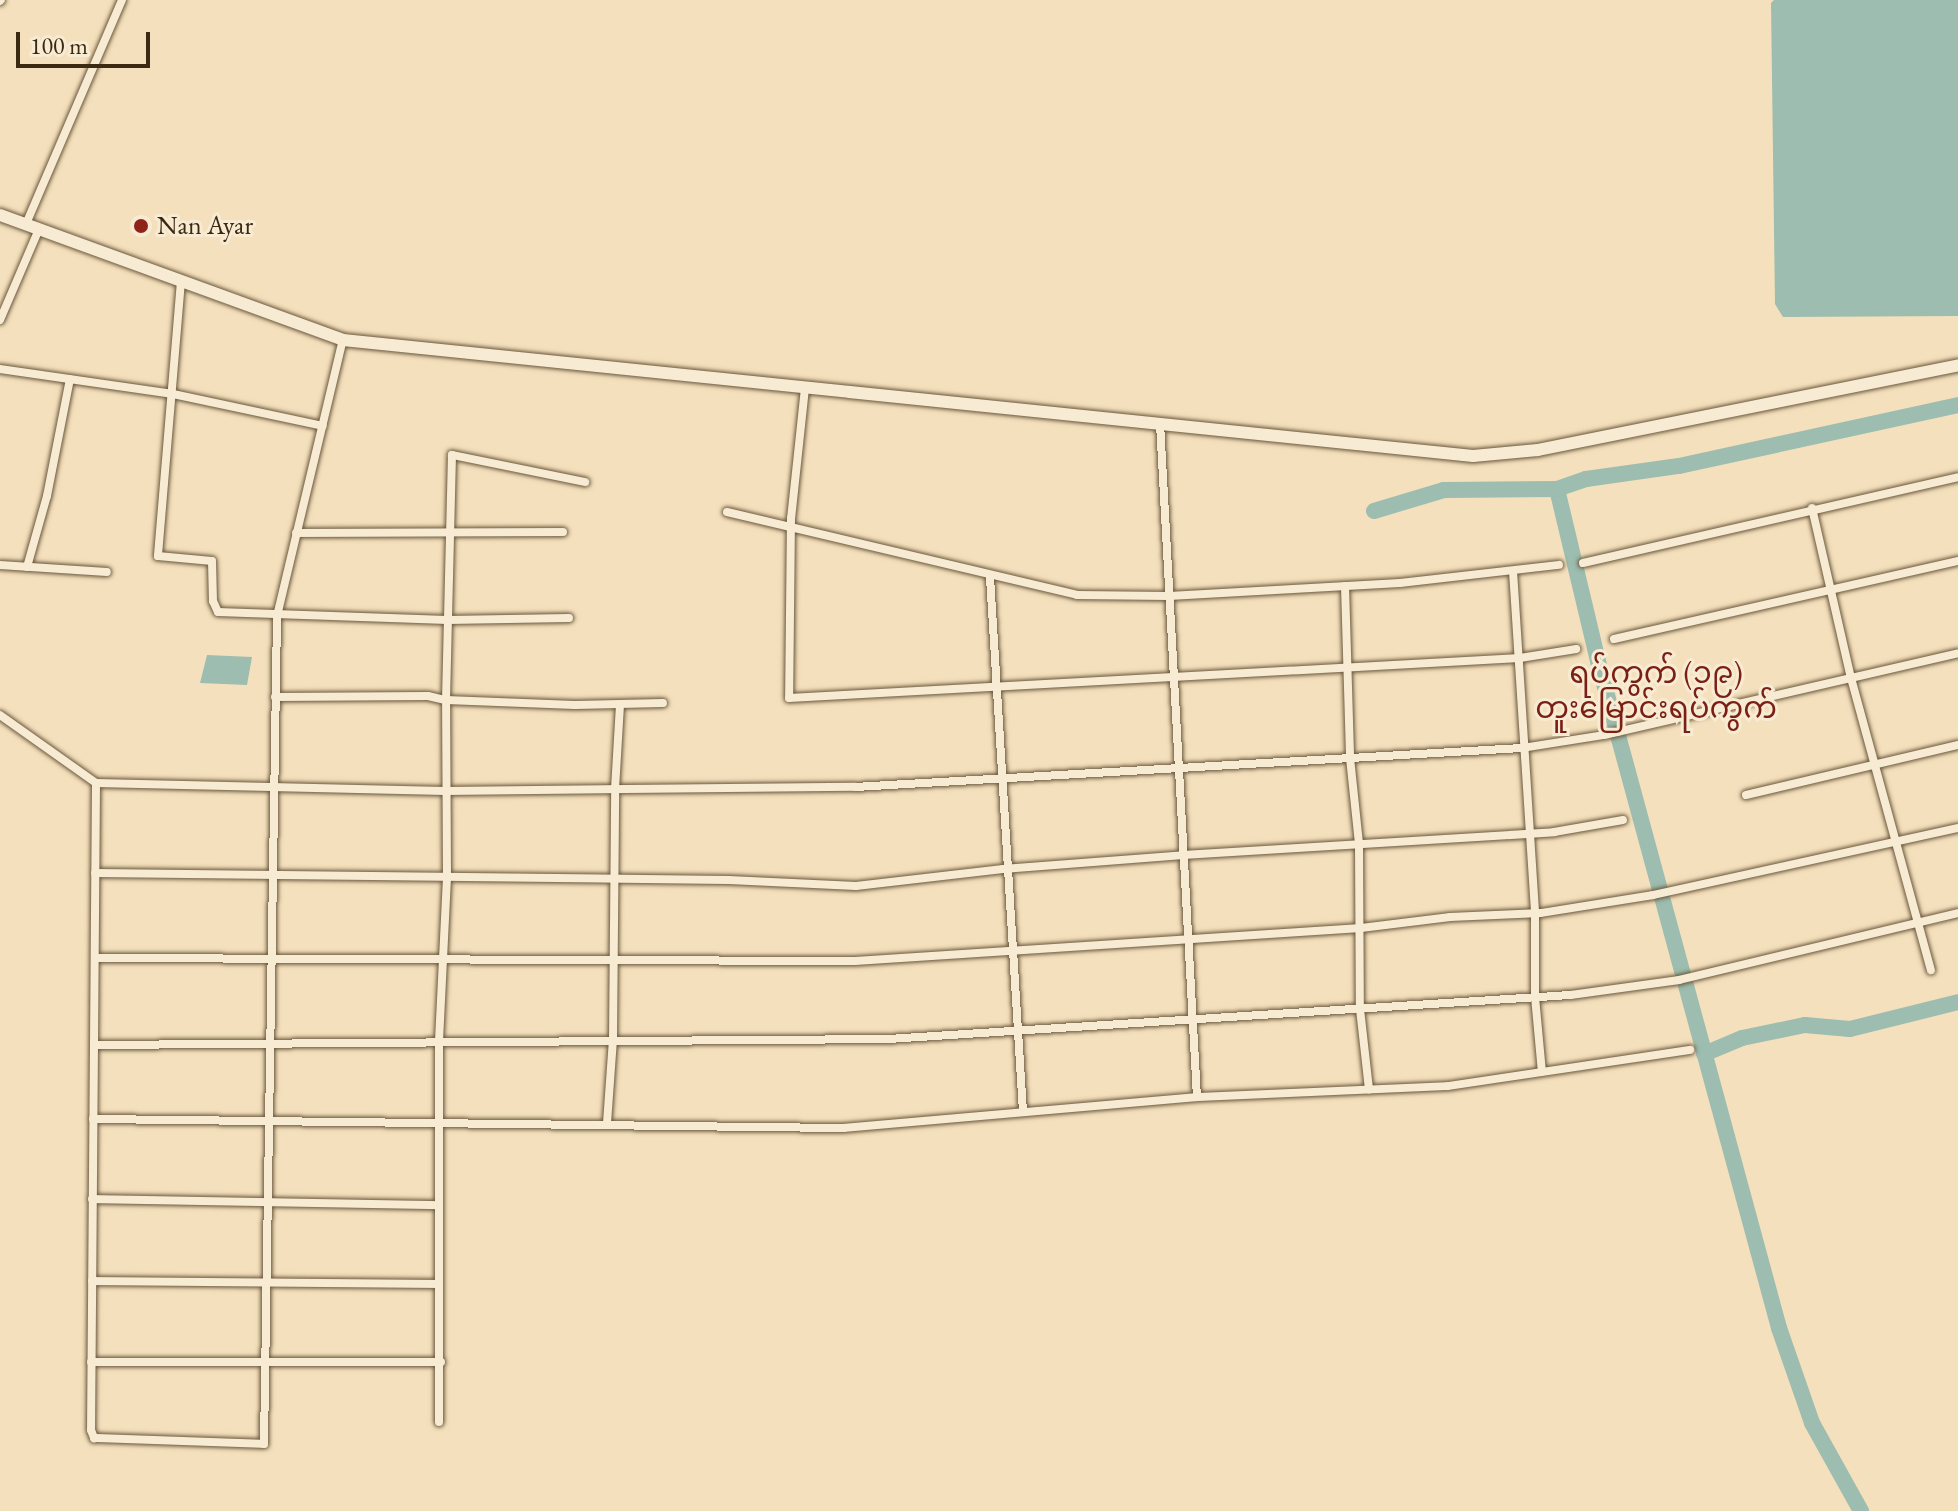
<!DOCTYPE html>
<html>
<head>
<meta charset="utf-8">
<style>
	body { margin:0 }
	#map { position:relative; width:1958px; height:1511px; overflow:hidden; background:#f4e0bc; font-family:"EB Garamond","Noto Sans Myanmar",serif }
	div>[style] { position:absolute }
	.water>* { inset:0; background:#9cbdaf }
	.river>* { height:16px; margin:-8px; padding:0 8px; transform-origin:8px; border-radius:8px; background:#9cbdaf }
	.roads { filter:drop-shadow(0 0 2px #6a573c) drop-shadow(0 0 2px #6a573c) }
	.minor>* { height:8px; margin:-4px; padding:0 4px; transform-origin:4px; border-radius:4px; background:#f8ebd3 }
	.secondary>* { height:12px; margin:-6px; padding:0 6px; transform-origin:6px; border-radius:6px; background:#f8ebd3 }
	.dots>* { width:22px; height:22px; translate:-50% -50%; box-sizing:border-box; border:4px solid #f8ebd3; border-radius:50% }
	span { translate:-50% -50%; white-space:nowrap; text-align:center; line-height:1.15; -webkit-text-stroke:6px #f8ebd3; paint-order:stroke }
	.poi-label { font-size:26px; color:#3c2912 }
	.left { translate:0 -50%; text-align:left }
	.quarter-label { font-size:30px; color:#7a1f14 }
	.scale { position:absolute; left:16px; top:32px; width:134px; height:36px; box-sizing:border-box; border:4px solid #3c2912; border-top:0; padding-left:10px; font-size:24px; line-height:28px; white-space:nowrap; color:#3c2912; -webkit-text-stroke:6px #f8ebd3; paint-order:stroke }
</style>
</head>
<body>
<div id="map">
	<div class="water">
		<div style="clip-path:polygon(1774px 0,1958px 0,1958px 316px,1783px 317px,1775px 304px,1771px 3px)"></div>
		<div style="clip-path:polygon(207px 655px,252px 657px,247px 685px,200px 683px)"></div>
	</div>
	<div class="river">
		<div style="left:1557px;top:489px;width:185px;rotate:76.6deg"></div>
		<div style="left:1600px;top:669px;width:683px;rotate:74.8deg"></div>
		<div style="left:1779px;top:1328px;width:101px;rotate:70.8deg"></div>
		<div style="left:1812px;top:1423px;width:101px;rotate:60.9deg"></div>
		<div style="left:1374px;top:511px;width:73px;rotate:-16.7deg"></div>
		<div style="left:1444px;top:490px;width:113px;rotate:-0.5deg"></div>
		<div style="left:1557px;top:489px;width:31px;rotate:-19deg"></div>
		<div style="left:1586px;top:479px;width:94px;rotate:-8deg"></div>
		<div style="left:1679px;top:466px;width:286px;rotate:-12.3deg"></div>
		<div style="left:1704px;top:1054px;width:41px;rotate:-22.8deg"></div>
		<div style="left:1742px;top:1038px;width:64px;rotate:-11.7deg"></div>
		<div style="left:1805px;top:1025px;width:45px;rotate:5.1deg"></div>
		<div style="left:1850px;top:1029px;width:111px;rotate:-14deg"></div>
	</div>
	<div class="roads">
		<div class="minor">
			<div style="left:0;top:1px;width:1px;rotate:-45deg"></div>
			<div style="left:26px;top:224px;width:244px;rotate:-66.8deg"></div>
			<div style="left:181px;top:281px;width:276px;rotate:94.8deg"></div>
			<div style="left:158px;top:556px;width:54px;rotate:5.3deg"></div>
			<div style="left:212px;top:561px;width:40px;rotate:88.6deg"></div>
			<div style="left:213px;top:601px;width:12px;rotate:66deg"></div>
			<div style="left:218px;top:612px;width:229px;rotate:2deg"></div>
			<div style="left:447px;top:620px;width:122px;rotate:-0.9deg"></div>
			<div style="left:0;top:320px;width:99px;rotate:-66.8deg"></div>
			<div style="left:0;top:369px;width:175px;rotate:8.2deg"></div>
			<div style="left:173px;top:394px;width:153px;rotate:12deg"></div>
			<div style="left:805px;top:388px;width:131px;rotate:96.1deg"></div>
			<div style="left:791px;top:518px;width:180px;rotate:90.6deg"></div>
			<div style="left:789px;top:698px;width:732px;rotate:-3.13deg"></div>
			<div style="left:1520px;top:658px;width:57px;rotate:-9.1deg"></div>
			<div style="left:1160px;top:423px;width:675px;rotate:86.86deg"></div>
			<div style="left:1812px;top:508px;width:174px;rotate:77.1deg"></div>
			<div style="left:1851px;top:678px;width:303px;rotate:74.7deg"></div>
			<div style="left:727px;top:512px;width:360px;rotate:13.3deg"></div>
			<div style="left:1077px;top:595px;width:92px;rotate:0.6deg"></div>
			<div style="left:1169px;top:596px;width:231px;rotate:-3.2deg"></div>
			<div style="left:1400px;top:583px;width:160px;rotate:-6.5deg"></div>
			<div style="left:296px;top:533px;width:267px;rotate:-0.2deg"></div>
			<div style="left:1583px;top:563px;width:385px;rotate:-12.9deg"></div>
			<div style="left:0;top:565px;width:107px;rotate:3.7deg"></div>
			<div style="left:27px;top:567px;width:74px;rotate:-74.3deg"></div>
			<div style="left:47px;top:496px;width:119px;rotate:-78.9deg"></div>
			<div style="left:1513px;top:571px;width:343px;rotate:86.3deg"></div>
			<div style="left:1535px;top:913px;width:84px;rotate:90deg"></div>
			<div style="left:1535px;top:997px;width:75px;rotate:84.7deg"></div>
			<div style="left:990px;top:577px;width:536px;rotate:86.47deg"></div>
			<div style="left:1345px;top:586px;width:172px;rotate:88.3deg"></div>
			<div style="left:1350px;top:758px;width:86px;rotate:84deg"></div>
			<div style="left:1359px;top:844px;width:165px;rotate:89.7deg"></div>
			<div style="left:1360px;top:1009px;width:81px;rotate:83.6deg"></div>
			<div style="left:1614px;top:639px;width:353px;rotate:-12.8deg"></div>
			<div style="left:275px;top:697px;width:153px;rotate:-0.4deg"></div>
			<div style="left:428px;top:696px;width:18px;rotate:13deg"></div>
			<div style="left:446px;top:700px;width:129px;rotate:2.2deg"></div>
			<div style="left:575px;top:705px;width:88px;rotate:-1.3deg"></div>
			<div style="left:0;top:715px;width:118px;rotate:35.3deg"></div>
			<div style="left:96px;top:783px;width:349px;rotate:1.3deg"></div>
			<div style="left:445px;top:791px;width:410px;rotate:-0.6deg"></div>
			<div style="left:855px;top:787px;width:668px;rotate:-3.35deg"></div>
			<div style="left:1522px;top:748px;width:83px;rotate:-9deg"></div>
			<div style="left:1604px;top:735px;width:363px;rotate:-13deg"></div>
			<div style="left:96px;top:783px;width:647px;rotate:90.44deg"></div>
			<div style="left:91px;top:1430px;width:9px;rotate:69deg"></div>
			<div style="left:94px;top:1438px;width:170px;rotate:2deg"></div>
			<div style="left:264px;top:1444px;width:828px;rotate:-89.1deg"></div>
			<div style="left:277px;top:616px;width:284px;rotate:-76.6deg"></div>
			<div style="left:1746px;top:795px;width:218px;rotate:-13.3deg"></div>
			<div style="left:95px;top:873px;width:634px;rotate:0.63deg"></div>
			<div style="left:729px;top:880px;width:127px;rotate:2.7deg"></div>
			<div style="left:856px;top:886px;width:148px;rotate:-6.6deg"></div>
			<div style="left:1003px;top:869px;width:181px;rotate:-4.4deg"></div>
			<div style="left:1183px;top:855px;width:372px;rotate:-3.5deg"></div>
			<div style="left:1554px;top:832px;width:70px;rotate:-9.9deg"></div>
			<div style="left:95px;top:958px;width:760px;rotate:0.23deg"></div>
			<div style="left:855px;top:961px;width:507px;rotate:-3.73deg"></div>
			<div style="left:1361px;top:928px;width:90px;rotate:-7deg"></div>
			<div style="left:1450px;top:917px;width:91px;rotate:-2.5deg"></div>
			<div style="left:1541px;top:913px;width:113px;rotate:-9.1deg"></div>
			<div style="left:1653px;top:895px;width:312px;rotate:-12.4deg"></div>
			<div style="left:94px;top:1045px;width:794px;rotate:-0.43deg"></div>
			<div style="left:888px;top:1039px;width:684px;rotate:-3.69deg"></div>
			<div style="left:1571px;top:995px;width:109px;rotate:-7.9deg"></div>
			<div style="left:1679px;top:980px;width:287px;rotate:-13.5deg"></div>
			<div style="left:93px;top:1119px;width:751px;rotate:0.69deg"></div>
			<div style="left:844px;top:1128px;width:354px;rotate:-5deg"></div>
			<div style="left:1197px;top:1097px;width:251px;rotate:-2.5deg"></div>
			<div style="left:1448px;top:1086px;width:245px;rotate:-8.5deg"></div>
			<div style="left:607px;top:1123px;width:83px;rotate:-85.9deg"></div>
			<div style="left:613px;top:1040px;width:251px;rotate:-89.5deg"></div>
			<div style="left:615px;top:789px;width:84px;rotate:-86.6deg"></div>
			<div style="left:92px;top:1199px;width:347px;rotate:1deg"></div>
			<div style="left:92px;top:1281px;width:346px;rotate:0.5deg"></div>
			<div style="left:91px;top:1362px;width:350px"></div>
			<div style="left:439px;top:1422px;width:381px;rotate:-90deg"></div>
			<div style="left:439px;top:1041px;width:164px;rotate:-87.2deg"></div>
			<div style="left:447px;top:877px;width:177px;rotate:-90.3deg"></div>
			<div style="left:446px;top:700px;width:245px;rotate:-88.6deg"></div>
			<div style="left:452px;top:455px;width:136px;rotate:11.5deg"></div>
		</div>
		<div class="secondary">
			<div style="left:0;top:215px;width:365px;rotate:20deg"></div>
			<div style="left:343px;top:340px;width:1136px;rotate:5.86deg"></div>
			<div style="left:1473px;top:456px;width:65px;rotate:-5.3deg"></div>
			<div style="left:1538px;top:450px;width:429px;rotate:-11.4deg"></div>
		</div>
	</div>
	<div class="dots">
		<div style="left:141px;top:226px;background:#8f2418"></div>
	</div>
	<div class="poi-label">
		<span class="left" style="left:157px;top:226px">Nan Ayar</span>
	</div>
	<div class="quarter-label">
		<span style="left:1656px;top:690px">ရပ်ကွက် (၁၉)<br>တူးမြောင်းရပ်ကွက်</span>
	</div>
	<div class="scale">100 m</div>
</div>
</body>
</html>
